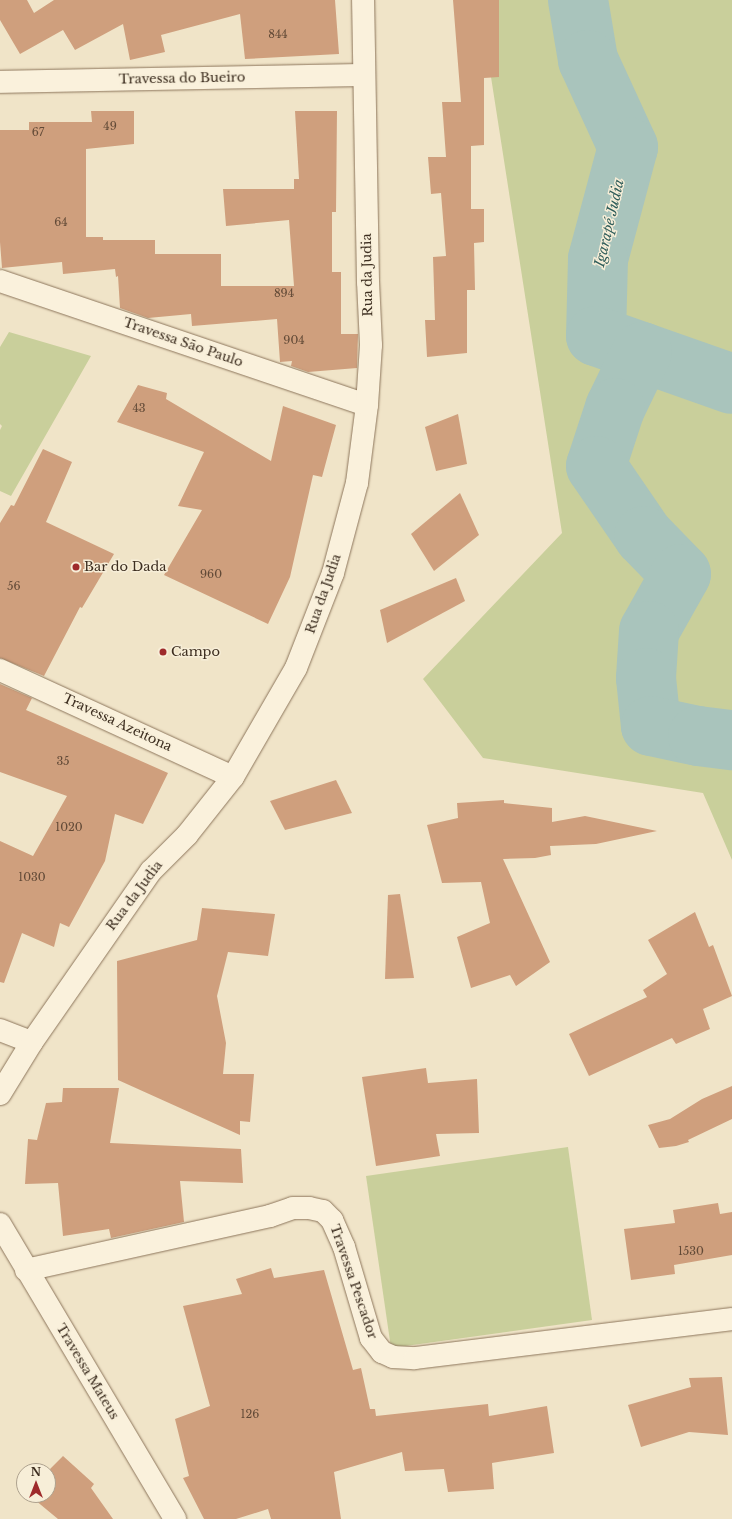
<!DOCTYPE html>
<html>
<head>
<meta charset="utf-8">
<style>
	body { margin:0 }
	#map { position:relative; width:732px; height:1519px; overflow:hidden; background:#f0e4c8; font-family:"Libre Baskerville",serif }
	div>[style] { position:absolute }
	.green>* { inset:0; background:#c9cf9b }
	.river>* { height:60px; margin:-30px; padding:0 30px; transform-origin:30px; border-radius:30px; background:#a9c4bc }
	.building>* { inset:0; background:#cf9f7d }
	.roads { filter:drop-shadow(0 0 1px #8d765c) drop-shadow(0 0 1px #8d765c) }
	.minor>* { height:22px; margin:-11px; padding:0 11px; transform-origin:11px; border-radius:11px; background:#faf1dc }
	.dots>* { width:11px; height:11px; translate:-50% -50%; box-sizing:border-box; border:2px solid #f7eed8; border-radius:50% }
	span { translate:-50% -50%; white-space:nowrap; text-align:center; line-height:1.15; -webkit-text-stroke:3px #f7eed8; paint-order:stroke }
	.number-label { font-size:11px; color:#624a37 }
	.number-label span { -webkit-text-stroke-width:0 }
	.street-label { font-size:13px; color:#3d2e20 }
	.poi-label { font-size:13px; color:#3d2e20 }
	.left { translate:0 -50%; text-align:left }
	.water-label { font-size:14px; color:#2f5d5a; font-style:italic }
	.north { position:absolute; left:16px; top:1463px; width:40px; height:40px; box-sizing:border-box; background:#f7eed8; border:1px solid #ada18e; border-radius:50%; rotate:0deg; font-size:11px; font-weight:700; line-height:16px; text-align:center; color:#3d2e20 }
	.north::after { content:''; display:block; margin:auto; width:14px; height:18px; background:#9e2a2b; clip-path:polygon(50% 0,100% 100%,50% 72%,0 100%) }
</style>
</head>
<body>
<div id="map">
	<div class="green">
		<div style="clip-path:polygon(479px 0,732px 0,732px 860px,703px 793px,483px 758px,423px 679px,562px 533px)"></div>
		<div style="clip-path:polygon(9px 332px,91px 356px,11px 496px,0 491px,0 430px,2px 426px,0 424px,0 347px)"></div>
		<div style="clip-path:polygon(568px 1147px,592px 1320px,391px 1348px,366px 1176px)"></div>
	</div>
	<div class="river">
		<div style="left:578px;top:0;width:61px;rotate:80.5deg"></div>
		<div style="left:588px;top:60px;width:96px;rotate:65.3deg"></div>
		<div style="left:628px;top:147px;width:116px;rotate:105deg"></div>
		<div style="left:598px;top:259px;width:77px;rotate:91.5deg"></div>
		<div style="left:596px;top:336px;width:144px;rotate:19.4deg"></div>
		<div style="left:642px;top:352px;width:62px;rotate:115.7deg"></div>
		<div style="left:615px;top:408px;width:61px;rotate:108.1deg"></div>
		<div style="left:596px;top:466px;width:85px;rotate:55.6deg"></div>
		<div style="left:644px;top:536px;width:53px;rotate:45.8deg"></div>
		<div style="left:681px;top:574px;width:65px;rotate:119.3deg"></div>
		<div style="left:649px;top:631px;width:47px;rotate:93.7deg"></div>
		<div style="left:646px;top:678px;width:48px;rotate:84.1deg"></div>
		<div style="left:651px;top:726px;width:48px;rotate:12deg"></div>
		<div style="left:698px;top:736px;width:34px;rotate:7deg"></div>
	</div>
	<div class="building">
		<div style="clip-path:polygon(0 0,27px 0,34px 13px,54px 0,335px 0,339px 54px,245px 59px,240px 14px,161px 35px,165px 52px,130px 60px,123px 24px,75px 50px,63px 30px,20px 54px,0 20px)"></div>
		<div style="clip-path:polygon(453px 0,499px 0,499px 77px,484px 78px,484px 145px,471px 146px,471px 209px,484px 209px,484px 242px,474px 243px,475px 290px,467px 290px,467px 353px,427px 357px,425px 320px,435px 320px,433px 257px,446px 256px,441px 193px,431px 194px,428px 157px,446px 157px,442px 102px,461px 102px)"></div>
		<div style="clip-path:polygon(91px 111px,134px 111px,134px 144px,86px 149px,86px 237px,103px 237px,103px 240px,155px 240px,155px 254px,221px 254px,221px 286px,294px 286px,289px 220px,226px 226px,223px 189px,294px 189px,294px 179px,299px 179px,295px 111px,337px 111px,336px 212px,332px 212px,332px 272px,341px 272px,341px 334px,358px 334px,357px 368px,308px 372px,291px 366px,292px 361px,280px 362px,277px 319px,192px 326px,191px 314px,148px 318px,120px 308px,118px 276px,116px 277px,115px 269px,63px 274px,62px 262px,2px 268px,0 242px,0 130px,29px 130px,29px 122px,92px 122px)"></div>
		<div style="clip-path:polygon(138px 385px,167px 393px,166px 399px,271px 461px,283px 406px,336px 425px,322px 477px,313px 475px,290px 577px,268px 624px,164px 575px,202px 510px,178px 506px,204px 452px,117px 422px)"></div>
		<div style="clip-path:polygon(458px 414px,467px 464px,436px 471px,425px 427px)"></div>
		<div style="clip-path:polygon(43px 449px,72px 462px,46px 522px,114px 554px,82px 608px,80px 607px,44px 676px,0 658px,0 523px,11px 505px,14px 506px)"></div>
		<div style="clip-path:polygon(460px 493px,479px 535px,434px 571px,411px 534px)"></div>
		<div style="clip-path:polygon(456px 578px,465px 601px,387px 643px,380px 610px)"></div>
		<div style="clip-path:polygon(0 684px,32px 698px,26px 710px,168px 773px,143px 824px,115px 814px,105px 861px,69px 927px,60px 923px,54px 947px,22px 933px,4px 983px,0 982px,0 841px,33px 856px,67px 796px,0 772px)"></div>
		<div style="clip-path:polygon(336px 780px,352px 813px,285px 830px,270px 801px)"></div>
		<div style="clip-path:polygon(504px 800px,504px 803px,552px 808px,552px 822px,585px 816px,657px 831px,596px 844px,550px 846px,551px 855px,535px 858px,503px 859px,550px 962px,516px 986px,510px 975px,471px 988px,457px 937px,490px 923px,481px 882px,442px 883px,427px 825px,458px 818px,457px 803px)"></div>
		<div style="clip-path:polygon(400px 894px,414px 978px,385px 979px,388px 895px)"></div>
		<div style="clip-path:polygon(202px 908px,275px 914px,268px 956px,228px 952px,217px 996px,226px 1043px,223px 1074px,254px 1074px,250px 1122px,240px 1121px,240px 1135px,118px 1080px,117px 961px,197px 940px)"></div>
		<div style="clip-path:polygon(695px 912px,709px 947px,713px 945px,732px 996px,703px 1009px,710px 1029px,676px 1044px,672px 1038px,589px 1076px,569px 1034px,647px 997px,643px 990px,667px 974px,648px 940px)"></div>
		<div style="clip-path:polygon(426px 1068px,428px 1083px,477px 1079px,479px 1133px,436px 1134px,440px 1156px,376px 1166px,362px 1077px)"></div>
		<div style="clip-path:polygon(732px 1086px,732px 1119px,688px 1140px,689px 1142px,676px 1146px,659px 1148px,648px 1125px,670px 1119px,702px 1099px)"></div>
		<div style="clip-path:polygon(63px 1088px,119px 1088px,110px 1143px,241px 1149px,243px 1183px,180px 1181px,184px 1222px,111px 1238px,109px 1229px,63px 1236px,58px 1183px,25px 1184px,28px 1139px,37px 1140px,46px 1103px,62px 1102px)"></div>
		<div style="clip-path:polygon(718px 1203px,720px 1214px,732px 1212px,732px 1255px,674px 1265px,675px 1274px,631px 1280px,624px 1229px,675px 1223px,673px 1210px)"></div>
		<div style="clip-path:polygon(271px 1268px,274px 1278px,324px 1270px,353px 1370px,361px 1368px,370px 1409px,375px 1409px,376px 1416px,488px 1404px,489px 1416px,547px 1406px,554px 1453px,492px 1463px,494px 1489px,448px 1492px,444px 1469px,405px 1471px,402px 1452px,334px 1472px,341px 1519px,271px 1519px,268px 1509px,236px 1519px,204px 1519px,183px 1478px,189px 1476px,175px 1419px,210px 1406px,183px 1306px,242px 1294px,236px 1279px)"></div>
		<div style="clip-path:polygon(722px 1377px,728px 1435px,689px 1432px,641px 1447px,628px 1405px,691px 1387px,689px 1378px)"></div>
		<div style="clip-path:polygon(63px 1456px,94px 1484px,91px 1488px,113px 1519px,58px 1519px,29px 1495px,48px 1495px,48px 1471px)"></div>
	</div>
	<div class="roads">
		<div class="minor">
			<div style="left:0;top:82px;width:363px;rotate:-1.1deg"></div>
			<div style="left:0;top:281px;width:387px;rotate:18.7deg"></div>
			<div style="left:0;top:670px;width:256px;rotate:24.7deg"></div>
			<div style="left:0;top:1030px;width:34px;rotate:21deg"></div>
			<div style="left:0;top:1094px;width:61px;rotate:-58.4deg"></div>
			<div style="left:32px;top:1042px;width:208px;rotate:-55.2deg"></div>
			<div style="left:151px;top:871px;width:51px;rotate:-45deg"></div>
			<div style="left:187px;top:835px;width:74px;rotate:-51.6deg"></div>
			<div style="left:233px;top:777px;width:126px;rotate:-60deg"></div>
			<div style="left:296px;top:668px;width:102px;rotate:-68.7deg"></div>
			<div style="left:333px;top:573px;width:93px;rotate:-75.1deg"></div>
			<div style="left:357px;top:483px;width:79px;rotate:-82.7deg"></div>
			<div style="left:367px;top:405px;width:60px;rotate:-86.2deg"></div>
			<div style="left:371px;top:345px;width:63px;rotate:-92.7deg"></div>
			<div style="left:368px;top:282px;width:282px;rotate:-91deg"></div>
			<div style="left:0;top:1224px;width:343px;rotate:59.3deg"></div>
			<div style="left:26px;top:1270px;width:250px;rotate:-12.5deg"></div>
			<div style="left:270px;top:1216px;width:24px;rotate:-19deg"></div>
			<div style="left:293px;top:1208px;width:16px"></div>
			<div style="left:309px;top:1208px;width:14px;rotate:12deg"></div>
			<div style="left:323px;top:1211px;width:13px;rotate:45deg"></div>
			<div style="left:332px;top:1220px;width:30px;rotate:66deg"></div>
			<div style="left:344px;top:1247px;width:95px;rotate:73.5deg"></div>
			<div style="left:371px;top:1338px;width:18px;rotate:52deg"></div>
			<div style="left:382px;top:1352px;width:12px;rotate:24deg"></div>
			<div style="left:393px;top:1357px;width:22px;rotate:3deg"></div>
			<div style="left:415px;top:1358px;width:319px;rotate:-7deg"></div>
		</div>
	</div>
	<div class="dots">
		<div style="left:76px;top:567px;background:#9e2a2b"></div>
		<div style="left:163px;top:652px;background:#9e2a2b"></div>
	</div>
	<div class="number-label">
		<span style="left:278px;top:34px">844</span>
		<span style="left:110px;top:126px">49</span>
		<span style="left:38px;top:132px">67</span>
		<span style="left:61px;top:222px">64</span>
		<span style="left:284px;top:293px">894</span>
		<span style="left:294px;top:340px">904</span>
		<span style="left:139px;top:408px">43</span>
		<span style="left:211px;top:574px">960</span>
		<span style="left:14px;top:586px">56</span>
		<span style="left:63px;top:761px">35</span>
		<span style="left:69px;top:827px">1020</span>
		<span style="left:32px;top:877px">1030</span>
		<span style="left:691px;top:1251px">1530</span>
		<span style="left:250px;top:1414px">126</span>
	</div>
	<div class="street-label">
		<span style="left:182px;top:79px;rotate:-1deg">Travessa do Bueiro</span>
		<span style="left:368px;top:275px;rotate:-91deg">Rua da Judia</span>
		<span style="left:183px;top:343px;rotate:19deg">Travessa São Paulo</span>
		<span style="left:324px;top:594px;rotate:-71deg">Rua da Judia</span>
		<span style="left:117px;top:723px;rotate:25deg">Travessa Azeitona</span>
		<span style="left:135px;top:896px;rotate:-53deg">Rua da Judia</span>
		<span style="left:353px;top:1282px;rotate:71deg">Travessa Pescador</span>
		<span style="left:87px;top:1372px;rotate:59deg">Travessa Mateus</span>
	</div>
	<div class="poi-label">
		<span class="left" style="left:84px;top:567px">Bar do Dada</span>
		<span class="left" style="left:171px;top:652px">Campo</span>
	</div>
	<div class="water-label">
		<span style="left:609px;top:223px;rotate:-77deg">Igarapé Judia</span>
	</div>
	<div class="north">N</div>
</div>
</body>
</html>
